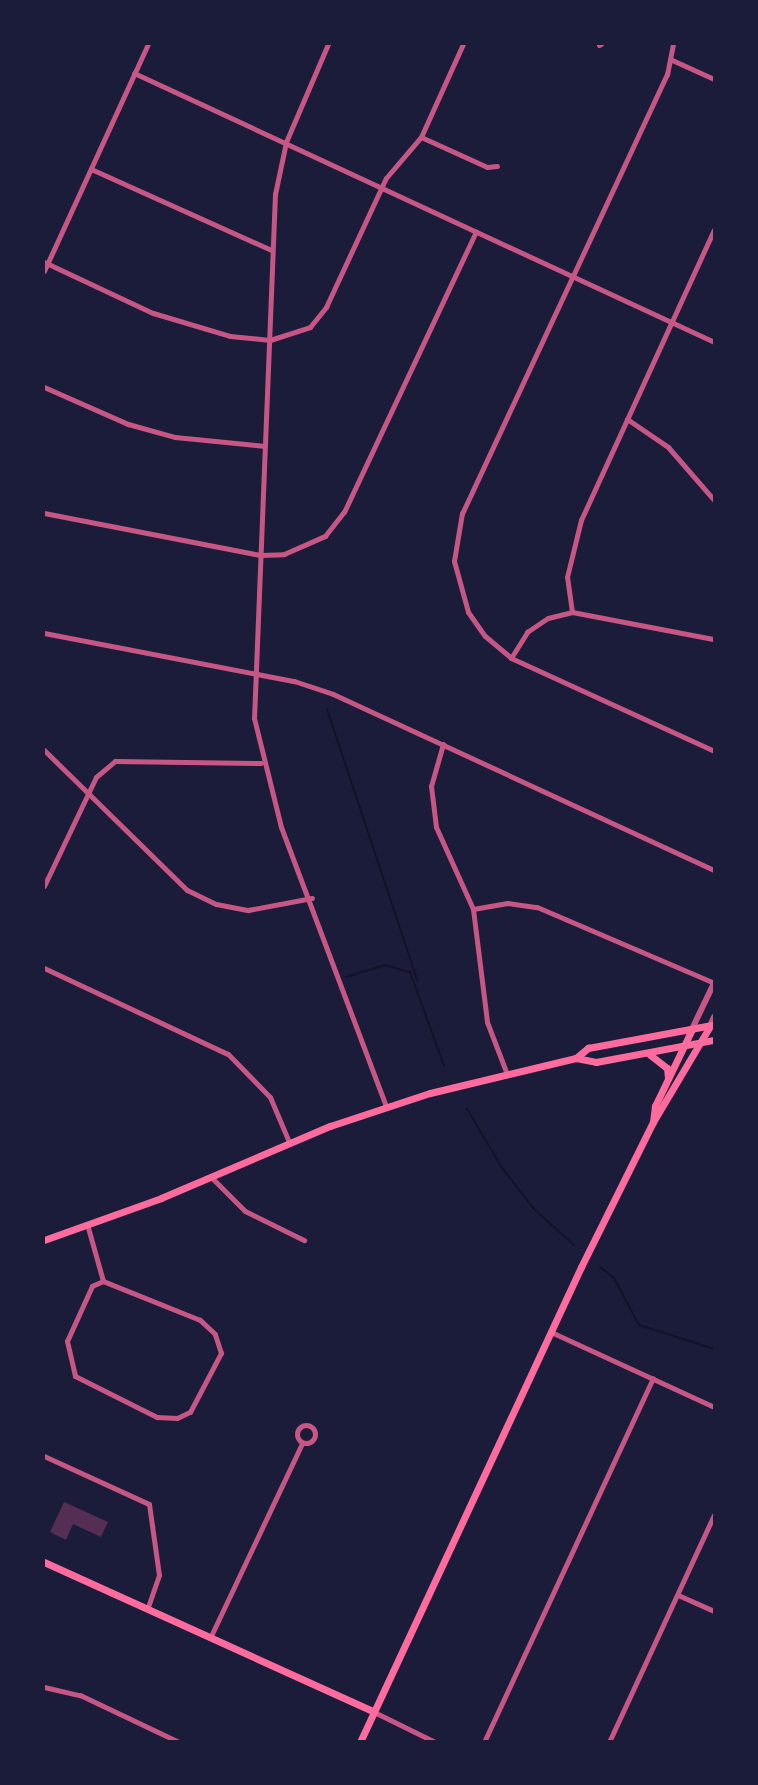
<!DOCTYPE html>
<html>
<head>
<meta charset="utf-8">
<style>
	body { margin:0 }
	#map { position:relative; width:758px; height:1785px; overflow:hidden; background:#1b1b3a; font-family:"Crimson Pro",serif }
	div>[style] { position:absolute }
	.stream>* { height:2px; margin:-1px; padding:0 1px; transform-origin:1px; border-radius:1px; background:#12122b }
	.building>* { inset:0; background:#542f53 }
	.minor>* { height:5px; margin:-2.5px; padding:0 2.5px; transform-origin:2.5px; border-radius:2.5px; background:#c65784 }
	.minor>.ring { margin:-2.5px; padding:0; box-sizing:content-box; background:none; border:5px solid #c65784; border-radius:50% }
	.tertiary>* { height:6px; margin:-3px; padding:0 3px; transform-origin:3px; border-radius:3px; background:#c65784 }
	.secondary>* { height:7px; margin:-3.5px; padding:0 3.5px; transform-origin:3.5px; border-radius:3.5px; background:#ff6b9d }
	span { translate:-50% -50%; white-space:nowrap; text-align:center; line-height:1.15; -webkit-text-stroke:4.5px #1b1b3a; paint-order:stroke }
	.frame { position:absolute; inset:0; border:45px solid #1b1b3a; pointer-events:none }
</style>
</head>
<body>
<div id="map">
	<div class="stream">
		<div style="left:327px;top:709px;width:286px;rotate:71.6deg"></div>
		<div style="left:346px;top:977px;width:41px;rotate:-17.1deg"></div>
		<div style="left:385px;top:965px;width:26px;rotate:16deg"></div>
		<div style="left:410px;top:972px;width:100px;rotate:70.1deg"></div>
		<div style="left:467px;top:1109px;width:69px;rotate:59.3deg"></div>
		<div style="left:502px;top:1168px;width:52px;rotate:52deg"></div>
		<div style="left:534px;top:1209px;width:54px;rotate:42deg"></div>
		<div style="left:600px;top:1267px;width:18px;rotate:38deg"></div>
		<div style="left:614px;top:1278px;width:53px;rotate:62deg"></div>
		<div style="left:639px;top:1325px;width:79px;rotate:17.7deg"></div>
	</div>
	<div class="building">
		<div style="clip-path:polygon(64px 1502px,108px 1522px,101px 1537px,73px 1524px,66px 1540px,50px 1532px)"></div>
	</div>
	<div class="minor">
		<div style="left:328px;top:44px;width:107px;rotate:113.2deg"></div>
		<div style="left:286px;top:142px;width:53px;rotate:101.9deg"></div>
		<div style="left:275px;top:194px;width:524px;rotate:92.29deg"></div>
		<div style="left:254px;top:718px;width:112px;rotate:76.1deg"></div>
		<div style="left:281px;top:827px;width:298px;rotate:69.4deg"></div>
		<div style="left:673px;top:44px;width:31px;rotate:101deg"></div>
		<div style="left:667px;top:74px;width:485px;rotate:115deg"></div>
		<div style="left:462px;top:513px;width:49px;rotate:99.5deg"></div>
		<div style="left:454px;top:561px;width:53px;rotate:74.6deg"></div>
		<div style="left:468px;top:612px;width:29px;rotate:55deg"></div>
		<div style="left:485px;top:636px;width:34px;rotate:40deg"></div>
		<div style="left:511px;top:658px;width:223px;rotate:24.6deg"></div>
		<div style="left:599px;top:45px;width:2px;rotate:-27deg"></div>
		<div style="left:672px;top:60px;width:46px;rotate:24.3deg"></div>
		<div style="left:134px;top:73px;width:639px;rotate:24.88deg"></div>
		<div style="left:421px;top:137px;width:72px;rotate:24.4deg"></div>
		<div style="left:487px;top:167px;width:10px;rotate:-6deg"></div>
		<div style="left:91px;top:169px;width:197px;rotate:24.2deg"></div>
		<div style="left:44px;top:262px;width:120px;rotate:25.1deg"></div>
		<div style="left:153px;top:313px;width:80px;rotate:16.6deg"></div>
		<div style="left:230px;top:336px;width:40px;rotate:5.7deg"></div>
		<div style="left:270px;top:340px;width:42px;rotate:-18deg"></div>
		<div style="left:310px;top:327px;width:26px;rotate:-51deg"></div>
		<div style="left:326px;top:307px;width:142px;rotate:-65.1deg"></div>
		<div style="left:386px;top:178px;width:54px;rotate:-49.5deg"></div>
		<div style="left:421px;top:137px;width:102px;rotate:-65.7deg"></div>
		<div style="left:44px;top:271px;width:250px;rotate:-65.4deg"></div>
		<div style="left:44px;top:387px;width:92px;rotate:23.8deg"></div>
		<div style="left:128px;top:424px;width:49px;rotate:15.5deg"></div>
		<div style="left:175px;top:437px;width:90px;rotate:5.7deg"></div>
		<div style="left:627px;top:419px;width:50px;rotate:34.3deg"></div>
		<div style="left:668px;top:447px;width:70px;rotate:49deg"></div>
		<div style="left:44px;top:513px;width:220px;rotate:11deg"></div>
		<div style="left:260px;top:555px;width:24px;rotate:-2deg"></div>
		<div style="left:284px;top:554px;width:45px;rotate:-23.7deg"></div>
		<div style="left:325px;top:536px;width:31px;rotate:-52deg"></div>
		<div style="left:344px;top:512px;width:310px;rotate:-64.8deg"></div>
		<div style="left:572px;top:612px;width:35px;rotate:-98deg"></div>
		<div style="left:567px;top:577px;width:59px;rotate:-76.2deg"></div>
		<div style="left:581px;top:520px;width:319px;rotate:-65.4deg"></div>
		<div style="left:44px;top:633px;width:255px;rotate:10.9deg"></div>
		<div style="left:294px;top:681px;width:41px;rotate:18.4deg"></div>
		<div style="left:333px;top:694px;width:420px;rotate:24.8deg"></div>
		<div style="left:511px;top:658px;width:31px;rotate:-58deg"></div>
		<div style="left:527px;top:632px;width:25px;rotate:-34deg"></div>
		<div style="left:548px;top:618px;width:25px;rotate:-14deg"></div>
		<div style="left:572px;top:612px;width:145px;rotate:10.8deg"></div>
		<div style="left:443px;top:744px;width:44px;rotate:105.9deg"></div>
		<div style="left:431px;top:786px;width:41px;rotate:83deg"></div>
		<div style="left:436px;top:827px;width:90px;rotate:65.7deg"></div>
		<div style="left:473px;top:909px;width:114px;rotate:82.9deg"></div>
		<div style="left:487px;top:1022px;width:56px;rotate:69deg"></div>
		<div style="left:44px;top:750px;width:200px;rotate:44.4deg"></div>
		<div style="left:187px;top:890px;width:32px;rotate:26deg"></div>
		<div style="left:216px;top:904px;width:33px;rotate:11deg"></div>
		<div style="left:248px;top:910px;width:65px;rotate:-10.6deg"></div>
		<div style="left:44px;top:886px;width:121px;rotate:-64.5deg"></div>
		<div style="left:96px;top:777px;width:25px;rotate:-40deg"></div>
		<div style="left:115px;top:761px;width:146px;rotate:0.8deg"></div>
		<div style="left:473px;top:909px;width:35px;rotate:-10deg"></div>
		<div style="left:507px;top:903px;width:30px;rotate:8deg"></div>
		<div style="left:537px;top:907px;width:193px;rotate:23.2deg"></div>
		<div style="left:44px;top:968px;width:203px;rotate:25.1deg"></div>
		<div style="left:228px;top:1054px;width:60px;rotate:45.7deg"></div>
		<div style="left:270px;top:1097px;width:49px;rotate:67.1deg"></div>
		<div style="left:211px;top:1177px;width:48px;rotate:45deg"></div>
		<div style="left:245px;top:1211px;width:66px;rotate:26.2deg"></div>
		<div style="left:87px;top:1224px;width:59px;rotate:74.3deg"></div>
		<div style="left:103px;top:1281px;width:12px;rotate:156deg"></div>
		<div style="left:92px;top:1286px;width:60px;rotate:114.4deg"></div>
		<div style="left:67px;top:1341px;width:36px;rotate:77deg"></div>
		<div style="left:75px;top:1376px;width:92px;rotate:26.6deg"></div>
		<div style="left:157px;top:1417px;width:20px;rotate:3deg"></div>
		<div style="left:177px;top:1418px;width:14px;rotate:-25deg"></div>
		<div style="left:190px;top:1412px;width:67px;rotate:-62.3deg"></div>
		<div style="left:221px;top:1353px;width:20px;rotate:-108deg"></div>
		<div style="left:215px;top:1334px;width:21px;rotate:-137deg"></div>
		<div style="left:200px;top:1320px;width:105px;rotate:-158.1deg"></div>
		<div style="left:551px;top:1332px;width:179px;rotate:24.7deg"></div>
		<div class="ring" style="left:297px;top:1425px;width:13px;height:13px"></div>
		<div style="left:44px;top:1456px;width:115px;rotate:24.6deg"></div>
		<div style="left:149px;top:1504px;width:72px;rotate:82deg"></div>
		<div style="left:159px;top:1575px;width:36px;rotate:109deg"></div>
		<div style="left:678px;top:1595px;width:39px;rotate:24deg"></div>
		<div style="left:210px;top:1638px;width:216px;rotate:-64.7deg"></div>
		<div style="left:44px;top:1687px;width:37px;rotate:13deg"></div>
		<div style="left:80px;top:1695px;width:110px;rotate:25.4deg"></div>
		<div style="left:374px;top:1712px;width:68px;rotate:26.2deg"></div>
		<div style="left:484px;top:1742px;width:401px;rotate:-65.1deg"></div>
		<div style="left:609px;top:1742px;width:250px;rotate:-65.2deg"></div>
	</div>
	<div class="tertiary">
		<div style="left:710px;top:1026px;width:10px;rotate:-66deg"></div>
		<div style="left:692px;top:1029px;width:51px;rotate:-64.4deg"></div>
	</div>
	<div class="secondary">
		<div style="left:649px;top:1054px;width:23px;rotate:38deg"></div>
		<div style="left:667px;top:1068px;width:10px;rotate:84deg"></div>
		<div style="left:576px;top:1058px;width:16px;rotate:-40deg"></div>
		<div style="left:588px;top:1048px;width:126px;rotate:-10.5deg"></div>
		<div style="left:653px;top:1122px;width:16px;rotate:-83deg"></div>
		<div style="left:655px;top:1106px;width:85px;rotate:-64.3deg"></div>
		<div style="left:44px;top:1240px;width:124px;rotate:-19.7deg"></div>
		<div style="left:161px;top:1198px;width:184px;rotate:-23.1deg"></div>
		<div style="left:330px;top:1126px;width:105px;rotate:-18.3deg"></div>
		<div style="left:430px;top:1093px;width:150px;rotate:-13.5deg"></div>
		<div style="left:576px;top:1058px;width:20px;rotate:11deg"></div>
		<div style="left:596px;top:1062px;width:120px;rotate:-10.6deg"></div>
		<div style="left:44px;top:1562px;width:362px;rotate:24.4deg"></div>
		<div style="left:360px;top:1742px;width:524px;rotate:-65.05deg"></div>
		<div style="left:581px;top:1267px;width:162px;rotate:-63.6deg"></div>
		<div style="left:653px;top:1122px;width:112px;rotate:-59.3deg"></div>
	</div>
	<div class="frame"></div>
</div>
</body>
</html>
